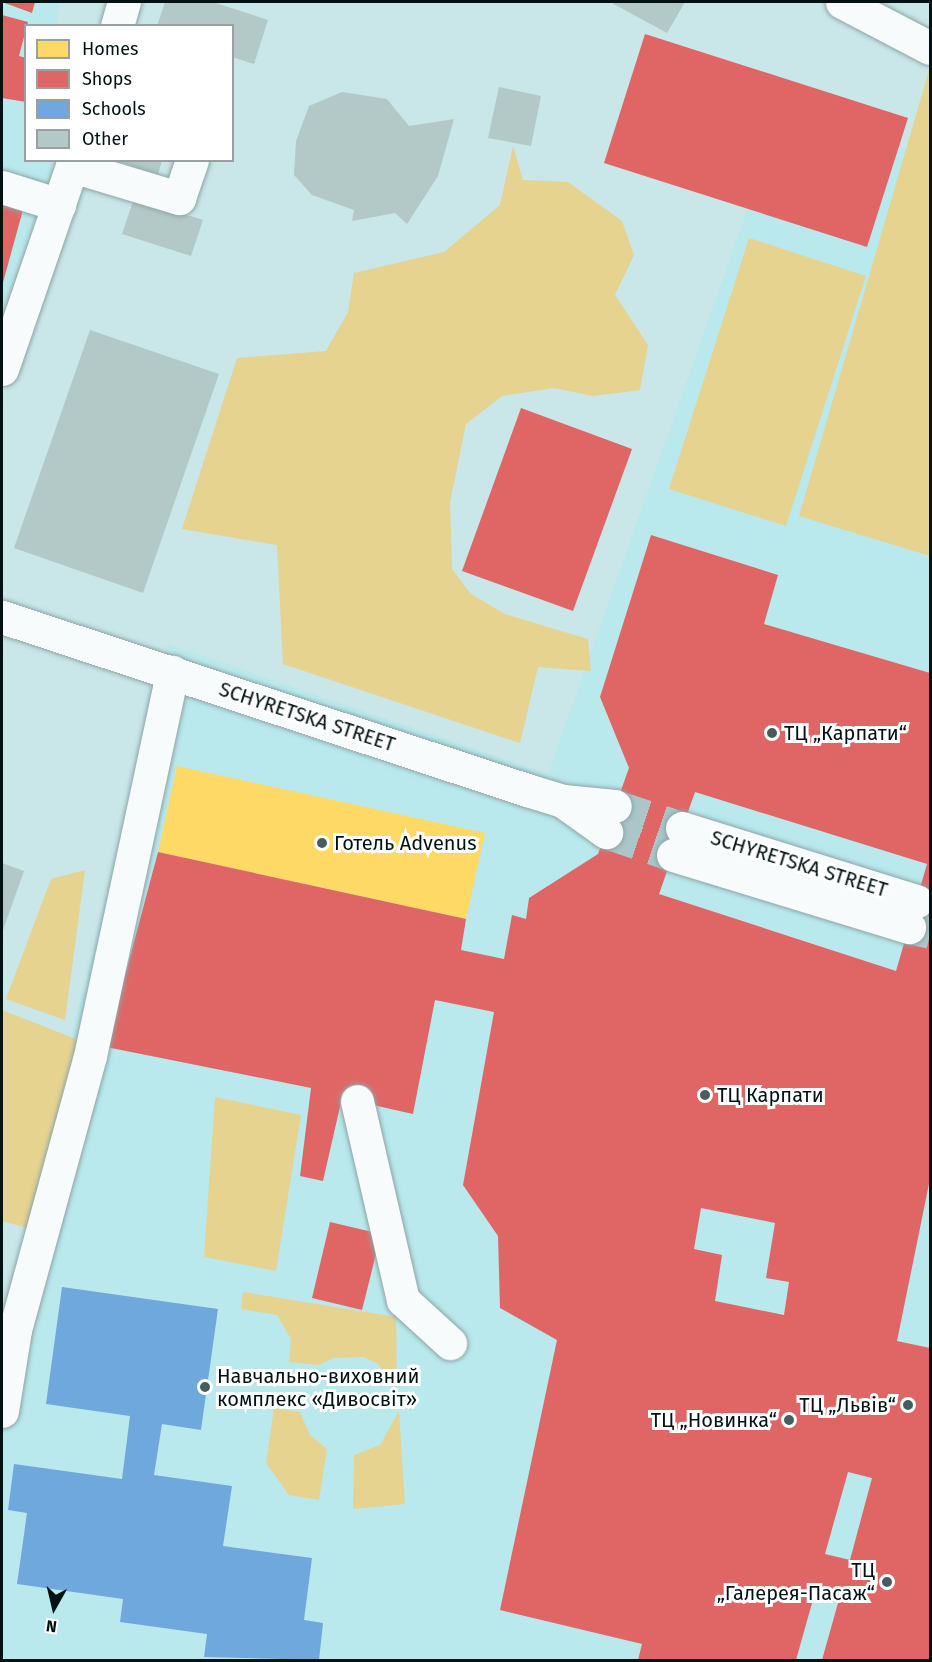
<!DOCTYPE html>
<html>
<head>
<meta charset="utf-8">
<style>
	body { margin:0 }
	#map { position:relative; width:932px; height:1662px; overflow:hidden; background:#c9e6e8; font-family:"Fira Sans",sans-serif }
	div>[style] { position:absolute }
	.built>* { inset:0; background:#b9e9ed }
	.green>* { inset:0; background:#e6d38f }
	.homes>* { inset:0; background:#ffd966 }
	.shops>* { inset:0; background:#e06666 }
	.schools>* { inset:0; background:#6fa8dc }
	.building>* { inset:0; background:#b2c9c8 }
	.minor-tunnel>* { height:33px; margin-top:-16.5px; transform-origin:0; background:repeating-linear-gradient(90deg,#abc6c8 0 33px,transparent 0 49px) }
	.roads { filter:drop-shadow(0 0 2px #8ea5a6) drop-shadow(0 0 2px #8ea5a6) }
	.minor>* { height:33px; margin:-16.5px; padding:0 16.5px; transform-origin:16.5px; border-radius:16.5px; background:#f7fbfc }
	.dots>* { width:16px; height:16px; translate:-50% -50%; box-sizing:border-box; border:3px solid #fff; border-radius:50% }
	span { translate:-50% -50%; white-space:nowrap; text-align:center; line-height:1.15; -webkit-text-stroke:6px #fff; paint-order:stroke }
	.street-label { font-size:20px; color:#011214 }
	.poi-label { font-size:20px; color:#011214 }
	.left { translate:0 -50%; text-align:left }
	.right { translate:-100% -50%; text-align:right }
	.frame { position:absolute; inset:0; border:3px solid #011214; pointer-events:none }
	.legend { position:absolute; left:24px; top:24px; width:210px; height:138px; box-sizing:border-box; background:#fff; border:2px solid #99a0a1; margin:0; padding:8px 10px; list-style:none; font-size:18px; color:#011214 }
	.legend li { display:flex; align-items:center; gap:12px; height:30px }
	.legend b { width:30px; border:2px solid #99a0a1 }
	.north { position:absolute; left:24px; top:1578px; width:60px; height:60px; -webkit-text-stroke:4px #fff; paint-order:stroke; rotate:188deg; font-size:16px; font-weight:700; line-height:24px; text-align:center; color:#011214 }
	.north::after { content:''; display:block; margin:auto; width:21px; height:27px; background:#011214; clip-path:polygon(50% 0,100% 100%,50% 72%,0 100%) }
</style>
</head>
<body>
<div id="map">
	<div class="built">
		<div style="clip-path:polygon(2px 2px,59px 2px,57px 25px,26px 26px,26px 160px,51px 161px,51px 169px,2px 313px)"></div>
		<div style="clip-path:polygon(783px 109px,930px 157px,930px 1660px,2px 1660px,2px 1322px,168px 644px,548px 774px)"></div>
	</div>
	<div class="green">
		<div style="clip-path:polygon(930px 67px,930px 556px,799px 516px)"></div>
		<div style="clip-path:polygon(513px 146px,523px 180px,568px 182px,622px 221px,634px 255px,615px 295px,648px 345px,640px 390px,593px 396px,554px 388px,502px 396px,466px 424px,450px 502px,452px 569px,471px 594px,505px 614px,588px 639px,591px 671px,538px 667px,520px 743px,283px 664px,277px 545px,182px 529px,237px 358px,326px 351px,348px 312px,354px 273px,444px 252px,500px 205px)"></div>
		<div style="clip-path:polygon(749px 238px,866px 276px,786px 526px,669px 489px)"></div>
		<div style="clip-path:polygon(85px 870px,65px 1020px,6px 999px,51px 879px)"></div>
		<div style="clip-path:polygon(2px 1010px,81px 1041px,28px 1228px,2px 1221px)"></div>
		<div style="clip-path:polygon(215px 1097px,301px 1115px,276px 1271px,204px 1257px)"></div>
		<div style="clip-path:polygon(243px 1292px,396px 1317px,397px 1389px,378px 1364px,364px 1357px,333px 1358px,319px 1365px,289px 1362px,291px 1339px,277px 1315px,241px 1309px)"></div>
		<div style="clip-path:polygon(274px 1408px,300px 1412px,310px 1435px,327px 1449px,319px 1500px,289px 1495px,266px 1463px)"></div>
		<div style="clip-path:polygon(399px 1411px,405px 1504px,353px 1509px,354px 1455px,380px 1445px)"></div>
	</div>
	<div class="homes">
		<div style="clip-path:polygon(177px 766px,485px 833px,466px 919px,158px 852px)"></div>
	</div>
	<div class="shops">
		<div style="clip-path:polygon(2px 2px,35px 2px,32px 13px)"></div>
		<div style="clip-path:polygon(2px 15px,28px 22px,19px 56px,26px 58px,26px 102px,2px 98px)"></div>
		<div style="clip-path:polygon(645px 34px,908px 118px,867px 247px,604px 163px)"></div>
		<div style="clip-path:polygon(2px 204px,23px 210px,2px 286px)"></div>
		<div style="clip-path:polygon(521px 408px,632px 449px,573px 611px,462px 571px)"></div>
		<div style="clip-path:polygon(evenodd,651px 535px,778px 575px,764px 624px,930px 673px,930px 1179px,897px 1341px,930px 1348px,930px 1660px,822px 1660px,838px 1603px,814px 1596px,796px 1660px,638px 1660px,642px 1644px,500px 1610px,557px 1340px,500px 1308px,498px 1236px,463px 1185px,494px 1012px,435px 1000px,413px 1114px,342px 1098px,323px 1181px,300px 1176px,311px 1088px,106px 1047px,158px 852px,466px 919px,461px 950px,504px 959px,512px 915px,526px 919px,529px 898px,598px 854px,629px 768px,600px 697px,651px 535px,695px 792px,927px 864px,896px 971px,659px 894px,695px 792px,651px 535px,701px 1208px,775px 1223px,766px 1278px,789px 1282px,784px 1315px,715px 1301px,722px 1255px,694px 1249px,701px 1208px,651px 535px,848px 1472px,872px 1478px,850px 1560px,825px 1554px,848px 1472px)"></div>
		<div style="clip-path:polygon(330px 1222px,381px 1234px,362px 1310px,312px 1298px)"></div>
	</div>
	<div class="schools">
		<div style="clip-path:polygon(62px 1287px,218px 1309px,201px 1430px,162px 1424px,154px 1475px,232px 1486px,223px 1546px,312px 1558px,304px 1620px,323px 1623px,319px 1660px,204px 1657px,207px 1634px,120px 1622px,123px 1599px,17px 1584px,27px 1513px,8px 1510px,14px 1464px,122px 1479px,130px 1416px,46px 1404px)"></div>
	</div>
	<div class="building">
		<div style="clip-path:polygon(165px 2px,213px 2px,268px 20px,254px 64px,232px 57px,232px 26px,157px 26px)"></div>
		<div style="clip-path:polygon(610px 2px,685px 2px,667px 33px)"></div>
		<div style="clip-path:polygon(499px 87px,541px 96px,531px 146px,488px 138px)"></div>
		<div style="clip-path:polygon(342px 92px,387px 99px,409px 126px,454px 119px,438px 176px,407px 224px,395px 213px,352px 221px,354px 210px,312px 195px,294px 175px,296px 141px,309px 106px)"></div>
		<div style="clip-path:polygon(116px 160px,162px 160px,158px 175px)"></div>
		<div style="clip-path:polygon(134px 198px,203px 220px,191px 256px,122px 234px)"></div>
		<div style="clip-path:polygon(90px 330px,219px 374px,143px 593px,14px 548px)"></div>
		<div style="clip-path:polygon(2px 863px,24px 871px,2px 933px)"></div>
	</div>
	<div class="minor-tunnel">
		<div style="left:615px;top:806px;width:71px;rotate:18.2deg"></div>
		<div style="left:606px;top:832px;width:71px;rotate:18.9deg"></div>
		<div style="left:909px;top:927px;width:22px;rotate:13deg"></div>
	</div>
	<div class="roads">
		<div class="minor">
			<div style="left:842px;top:2px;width:99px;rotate:27.6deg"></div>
			<div style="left:117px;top:26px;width:25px;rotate:-74deg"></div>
			<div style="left:72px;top:166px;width:112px;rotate:16.7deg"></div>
			<div style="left:179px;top:198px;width:40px;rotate:-71.1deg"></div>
			<div style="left:2px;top:187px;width:60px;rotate:17.5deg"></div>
			<div style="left:2px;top:369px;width:221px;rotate:-71deg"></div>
			<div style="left:2px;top:617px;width:553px;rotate:18.24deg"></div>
			<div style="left:527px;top:790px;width:38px;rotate:17deg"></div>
			<div style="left:563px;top:801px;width:52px;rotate:5.5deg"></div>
			<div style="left:564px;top:802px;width:52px;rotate:35.5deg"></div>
			<div style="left:682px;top:828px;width:246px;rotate:17.3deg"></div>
			<div style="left:673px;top:855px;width:247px;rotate:17deg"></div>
			<div style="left:357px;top:1101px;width:204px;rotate:77deg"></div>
			<div style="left:403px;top:1300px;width:64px;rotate:42.5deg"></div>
			<div style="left:2px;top:1411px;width:82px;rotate:-80.9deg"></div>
			<div style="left:15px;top:1330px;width:284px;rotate:-74.7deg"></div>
			<div style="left:90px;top:1056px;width:393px;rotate:-77.9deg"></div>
		</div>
	</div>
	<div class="dots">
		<div style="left:772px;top:733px;background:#475c5e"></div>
		<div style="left:322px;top:843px;background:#475c5e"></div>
		<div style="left:705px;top:1095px;background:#475c5e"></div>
		<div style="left:205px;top:1387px;background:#475c5e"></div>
		<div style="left:908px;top:1405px;background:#475c5e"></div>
		<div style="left:789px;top:1420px;background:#475c5e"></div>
		<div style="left:887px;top:1582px;background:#475c5e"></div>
	</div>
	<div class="street-label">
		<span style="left:307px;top:717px;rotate:18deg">SCHYRETSKA STREET</span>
		<span style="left:799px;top:864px;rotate:17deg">SCHYRETSKA STREET</span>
	</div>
	<div class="poi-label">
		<span class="left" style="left:784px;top:733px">ТЦ „Карпати“</span>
		<span class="left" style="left:334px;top:843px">Готель Advenus</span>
		<span class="left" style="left:717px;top:1095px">ТЦ Карпати</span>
		<span class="left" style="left:217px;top:1388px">Навчально-виховний<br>комплекс «Дивосвіт»</span>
		<span class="right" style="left:896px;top:1405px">ТЦ „Львів“</span>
		<span class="right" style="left:777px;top:1420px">ТЦ „Новинка“</span>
		<span class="right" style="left:875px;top:1582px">ТЦ<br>„Галерея-Пасаж“</span>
	</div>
	<div class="frame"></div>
	<ul class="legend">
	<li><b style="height:16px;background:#ffd966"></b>Homes</li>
	<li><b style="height:16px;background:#e06666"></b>Shops</li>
	<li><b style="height:16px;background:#6fa8dc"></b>Schools</li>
	<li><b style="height:16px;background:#b2c9c8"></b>Other</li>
	</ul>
	<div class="north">N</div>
</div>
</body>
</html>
